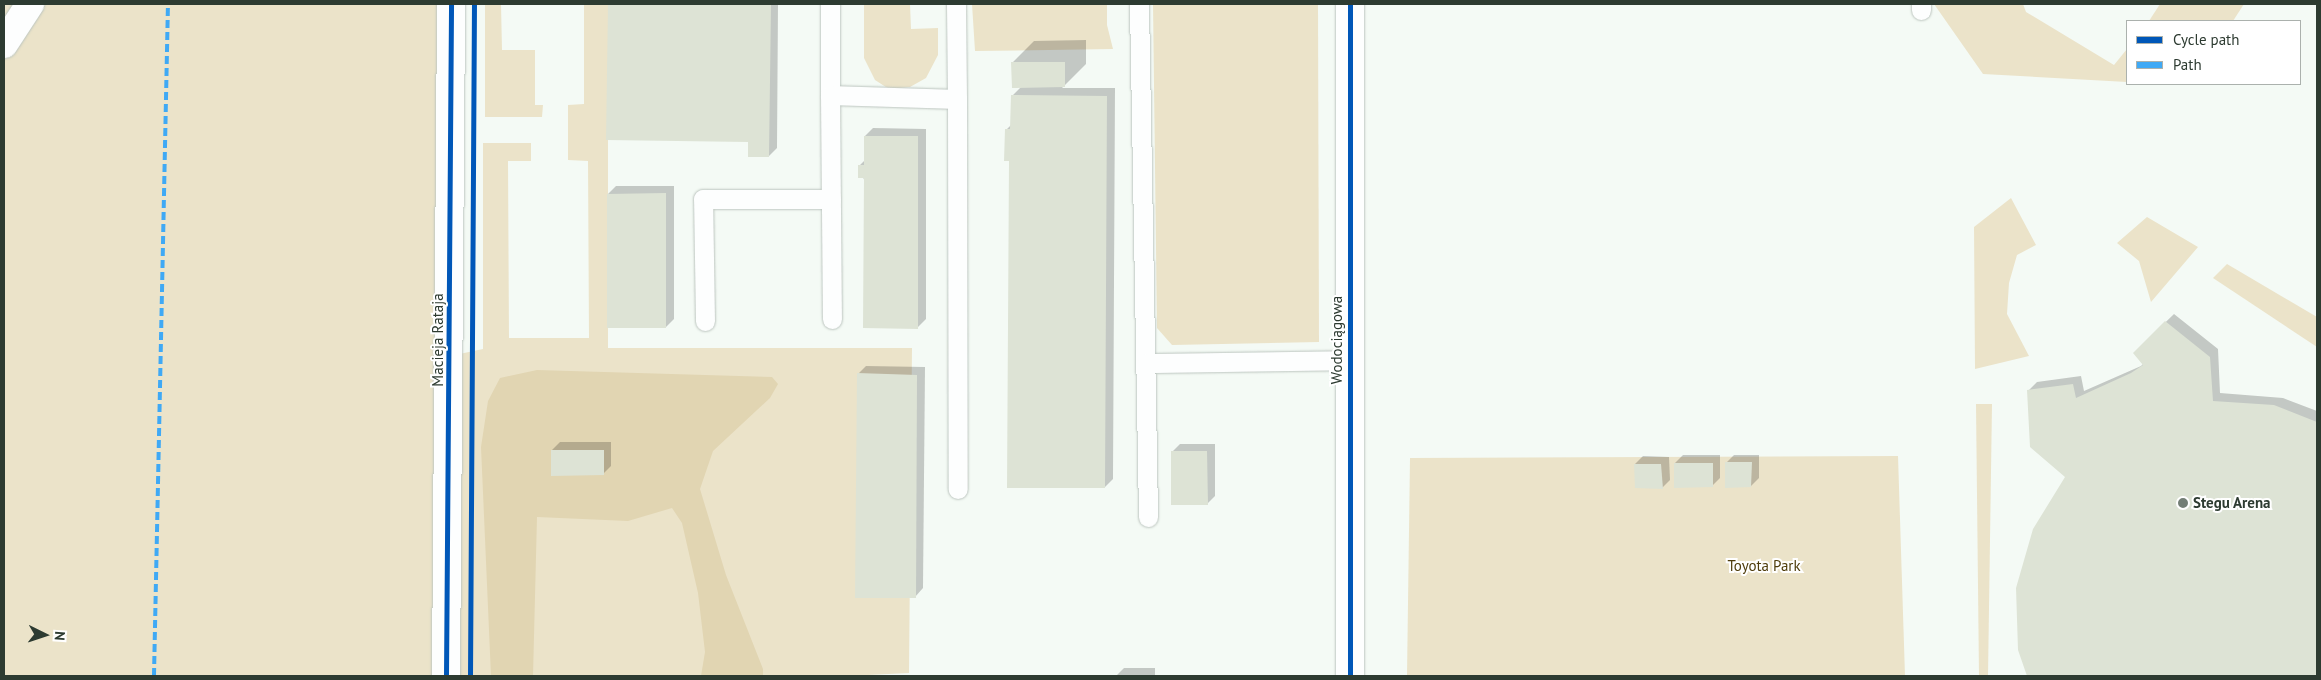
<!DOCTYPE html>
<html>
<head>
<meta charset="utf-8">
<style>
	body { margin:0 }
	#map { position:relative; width:2321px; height:680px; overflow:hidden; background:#f4faf5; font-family:"PT Sans",sans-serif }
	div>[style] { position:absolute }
	.green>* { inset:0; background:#ebe3c9 }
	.forest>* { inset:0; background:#e1d5b2 }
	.shadow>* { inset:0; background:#0003 }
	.building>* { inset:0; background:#dde3d5 }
	.roads { filter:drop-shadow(0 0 1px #bcc5bf) drop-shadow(0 0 1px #bcc5bf) }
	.lane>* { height:19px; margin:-9.5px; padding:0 9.5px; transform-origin:9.5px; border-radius:9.5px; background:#fdfefe }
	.street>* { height:28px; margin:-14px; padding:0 14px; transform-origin:14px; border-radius:14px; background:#fdfefe }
	.quiet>* { height:4px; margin-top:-2px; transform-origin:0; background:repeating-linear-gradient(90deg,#3fa9f5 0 8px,transparent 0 12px) }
	.cycleway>* { height:5px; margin:-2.5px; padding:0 2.5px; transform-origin:2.5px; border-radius:2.5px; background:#0057b8 }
	.dots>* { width:14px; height:14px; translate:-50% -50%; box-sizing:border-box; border:2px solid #fff; border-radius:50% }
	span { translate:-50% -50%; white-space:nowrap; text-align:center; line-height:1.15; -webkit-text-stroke:4px #fff; paint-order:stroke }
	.street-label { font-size:15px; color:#2d3b31 }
	.poi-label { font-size:15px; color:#2d3b31; font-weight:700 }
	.left { translate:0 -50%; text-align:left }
	.park-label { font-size:15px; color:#4e3c0b }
	.frame { position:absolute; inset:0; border:5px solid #2d3b31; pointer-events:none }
	.legend { position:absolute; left:2126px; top:20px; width:175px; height:65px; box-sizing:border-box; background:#fff; border:1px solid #abb1ad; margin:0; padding:6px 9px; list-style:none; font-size:15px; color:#2d3b31 }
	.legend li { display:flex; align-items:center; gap:10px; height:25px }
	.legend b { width:25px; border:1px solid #abb1ad }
	.north { position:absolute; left:20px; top:610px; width:50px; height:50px; -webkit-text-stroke:4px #fff; paint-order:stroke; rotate:94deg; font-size:14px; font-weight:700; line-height:20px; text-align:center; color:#2d3b31 }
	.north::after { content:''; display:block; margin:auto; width:18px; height:22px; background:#2d3b31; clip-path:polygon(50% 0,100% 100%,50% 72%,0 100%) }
</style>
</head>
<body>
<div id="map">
	<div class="green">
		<div style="clip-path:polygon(4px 4px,451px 4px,450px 356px,483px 349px,483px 143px,531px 143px,531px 161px,508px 161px,509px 338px,589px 338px,588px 161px,568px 160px,568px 105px,584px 104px,584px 4px,608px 4px,608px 348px,912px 348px,909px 673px,848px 676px,4px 676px)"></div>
		<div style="clip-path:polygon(485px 4px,501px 4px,502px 50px,535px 50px,535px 105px,543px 105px,542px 117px,485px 117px)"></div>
		<div style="clip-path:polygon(864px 4px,910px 4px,911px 29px,938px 28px,938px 55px,926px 78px,910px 87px,889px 89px,875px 80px,864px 58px)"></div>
		<div style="clip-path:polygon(972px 4px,1107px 4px,1107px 25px,1113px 49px,975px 51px)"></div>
		<div style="clip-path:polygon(1153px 4px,1318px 4px,1319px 342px,1172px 345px,1157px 328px)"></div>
		<div style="clip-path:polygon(1934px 4px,2023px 4px,2026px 12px,2114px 65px,2127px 49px,2127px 82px,1983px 74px)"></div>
		<div style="clip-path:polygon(2160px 4px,2244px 4px,2233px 21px,2149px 21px)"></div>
		<div style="clip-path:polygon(2011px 198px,2036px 245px,2017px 255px,2009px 283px,2007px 314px,2029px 356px,1975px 369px,1974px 227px)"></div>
		<div style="clip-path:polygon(2147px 217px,2198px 247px,2151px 302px,2139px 261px,2117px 243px)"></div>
		<div style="clip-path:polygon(2227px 264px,2317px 317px,2317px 347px,2213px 278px)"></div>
		<div style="clip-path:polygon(1976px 404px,1992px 404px,1988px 676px,1979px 676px)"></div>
		<div style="clip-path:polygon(1898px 456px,1905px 676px,1407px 676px,1410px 458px)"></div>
	</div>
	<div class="forest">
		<div style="clip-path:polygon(537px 370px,772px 377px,778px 384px,770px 398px,713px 451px,700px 489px,726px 575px,763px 669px,763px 676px,701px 676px,705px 652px,698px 593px,682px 523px,672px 508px,628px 521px,537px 517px,533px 676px,491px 676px,481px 447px,488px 401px,500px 378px)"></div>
	</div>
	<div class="shadow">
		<div style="clip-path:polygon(609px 4px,778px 4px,777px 148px,769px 156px,750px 140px,607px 139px)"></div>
		<div style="clip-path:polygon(1086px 40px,1086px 64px,1062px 88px,1115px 88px,1113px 479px,1105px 487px,1011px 160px,1006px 130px,1012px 124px,1012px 96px,1021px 87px,1012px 63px,1034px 41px)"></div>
		<div style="clip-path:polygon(873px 128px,926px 129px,926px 319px,918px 327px,859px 166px,865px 160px,865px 136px)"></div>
		<div style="clip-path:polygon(616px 186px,674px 186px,674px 319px,666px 327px,608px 194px)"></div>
		<div style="clip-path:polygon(2174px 314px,2218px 349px,2220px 393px,2283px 398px,2317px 411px,2317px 676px,2028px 676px,2019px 649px,2066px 476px,2029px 390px,2037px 382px,2081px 376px,2084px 391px,2141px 366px,2143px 364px,2134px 353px)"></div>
		<div style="clip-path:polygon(866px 366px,925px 367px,923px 588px,915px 597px,858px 374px)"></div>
		<div style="clip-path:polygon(560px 442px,611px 442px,611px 466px,603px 474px,552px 450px)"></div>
		<div style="clip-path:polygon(1180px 444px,1215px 444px,1215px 496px,1207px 504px,1172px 452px)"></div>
		<div style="clip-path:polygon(1683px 455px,1720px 455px,1720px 478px,1712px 486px,1675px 463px)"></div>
		<div style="clip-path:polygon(1734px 455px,1759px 455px,1759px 478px,1751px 486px,1726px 463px)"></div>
		<div style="clip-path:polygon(1643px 456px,1669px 457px,1670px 480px,1662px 488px,1635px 464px)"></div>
		<div style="clip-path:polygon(1124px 668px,1155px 668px,1155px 676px,1116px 676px)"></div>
		<div style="clip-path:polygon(910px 675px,910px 676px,863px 676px)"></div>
	</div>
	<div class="building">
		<div style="clip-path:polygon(608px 4px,771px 4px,769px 157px,748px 157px,748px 142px,606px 140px)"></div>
		<div style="clip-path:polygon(1011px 62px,1065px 62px,1065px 87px,1012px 88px)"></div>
		<div style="clip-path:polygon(1011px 95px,1107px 96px,1105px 488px,1007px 488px,1009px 161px,1004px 161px,1005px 129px,1010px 129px)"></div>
		<div style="clip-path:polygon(864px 136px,918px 136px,918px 329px,863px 328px,864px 178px,858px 178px,858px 165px,864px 165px)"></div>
		<div style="clip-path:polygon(666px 193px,666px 328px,607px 328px,607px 194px)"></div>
		<div style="clip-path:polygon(2165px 321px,2210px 357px,2213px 401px,2274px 405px,2317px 422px,2317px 676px,2027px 676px,2018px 650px,2016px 588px,2033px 529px,2065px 477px,2030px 447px,2027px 390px,2073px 384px,2076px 398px,2131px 373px,2143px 365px,2133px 353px)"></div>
		<div style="clip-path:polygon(857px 373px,917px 375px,916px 598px,855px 598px)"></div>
		<div style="clip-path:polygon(551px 450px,604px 450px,604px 475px,551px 476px)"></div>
		<div style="clip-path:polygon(1171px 451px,1207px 451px,1208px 505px,1171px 505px)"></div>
		<div style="clip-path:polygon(1725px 462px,1752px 462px,1751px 487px,1725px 488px)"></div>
		<div style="clip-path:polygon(1674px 463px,1713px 463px,1713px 487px,1674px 488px)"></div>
		<div style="clip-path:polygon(1634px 464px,1661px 464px,1663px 489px,1635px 488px)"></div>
	</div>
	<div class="roads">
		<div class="lane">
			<div style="left:830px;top:4px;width:91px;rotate:90deg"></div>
			<div style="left:830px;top:95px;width:127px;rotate:1.8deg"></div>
			<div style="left:957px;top:99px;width:95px;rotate:-90.6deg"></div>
			<div style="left:1139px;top:4px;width:513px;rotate:88.99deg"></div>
			<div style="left:1921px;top:10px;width:6px;rotate:-90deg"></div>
			<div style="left:830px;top:95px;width:224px;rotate:89.5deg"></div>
			<div style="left:957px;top:99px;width:390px;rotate:89.9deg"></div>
			<div style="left:705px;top:321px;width:122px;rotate:-90.9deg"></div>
			<div style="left:703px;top:199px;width:128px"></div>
			<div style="left:1147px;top:363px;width:203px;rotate:-0.8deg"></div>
		</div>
		<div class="street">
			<div style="left:1350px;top:4px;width:672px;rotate:90deg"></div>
			<div style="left:4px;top:44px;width:48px;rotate:-57deg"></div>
			<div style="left:446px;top:676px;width:672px;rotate:-89.57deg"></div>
		</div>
	</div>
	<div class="quiet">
		<div style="left:154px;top:676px;width:672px;rotate:-88.81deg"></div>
	</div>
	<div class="cycleway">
		<div style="left:1350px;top:4px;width:672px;rotate:90deg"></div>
		<div style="left:446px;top:676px;width:672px;rotate:-89.57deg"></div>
		<div style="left:470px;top:676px;width:672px;rotate:-89.66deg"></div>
	</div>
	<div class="dots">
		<div style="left:2183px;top:503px;background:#737e76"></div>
	</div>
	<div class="street-label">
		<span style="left:438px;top:340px;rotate:-90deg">Macieja Rataja</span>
		<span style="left:1337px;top:340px;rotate:-90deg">Wodociągowa</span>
	</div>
	<div class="poi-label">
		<span class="left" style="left:2193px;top:503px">Stegu Arena</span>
	</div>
	<div class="park-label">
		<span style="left:1764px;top:566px">Toyota Park</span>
	</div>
	<div class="frame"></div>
	<ul class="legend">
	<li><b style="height:6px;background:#0057b8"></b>Cycle path</li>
	<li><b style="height:6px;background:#3fa9f5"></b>Path</li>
	</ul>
	<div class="north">N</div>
</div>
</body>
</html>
